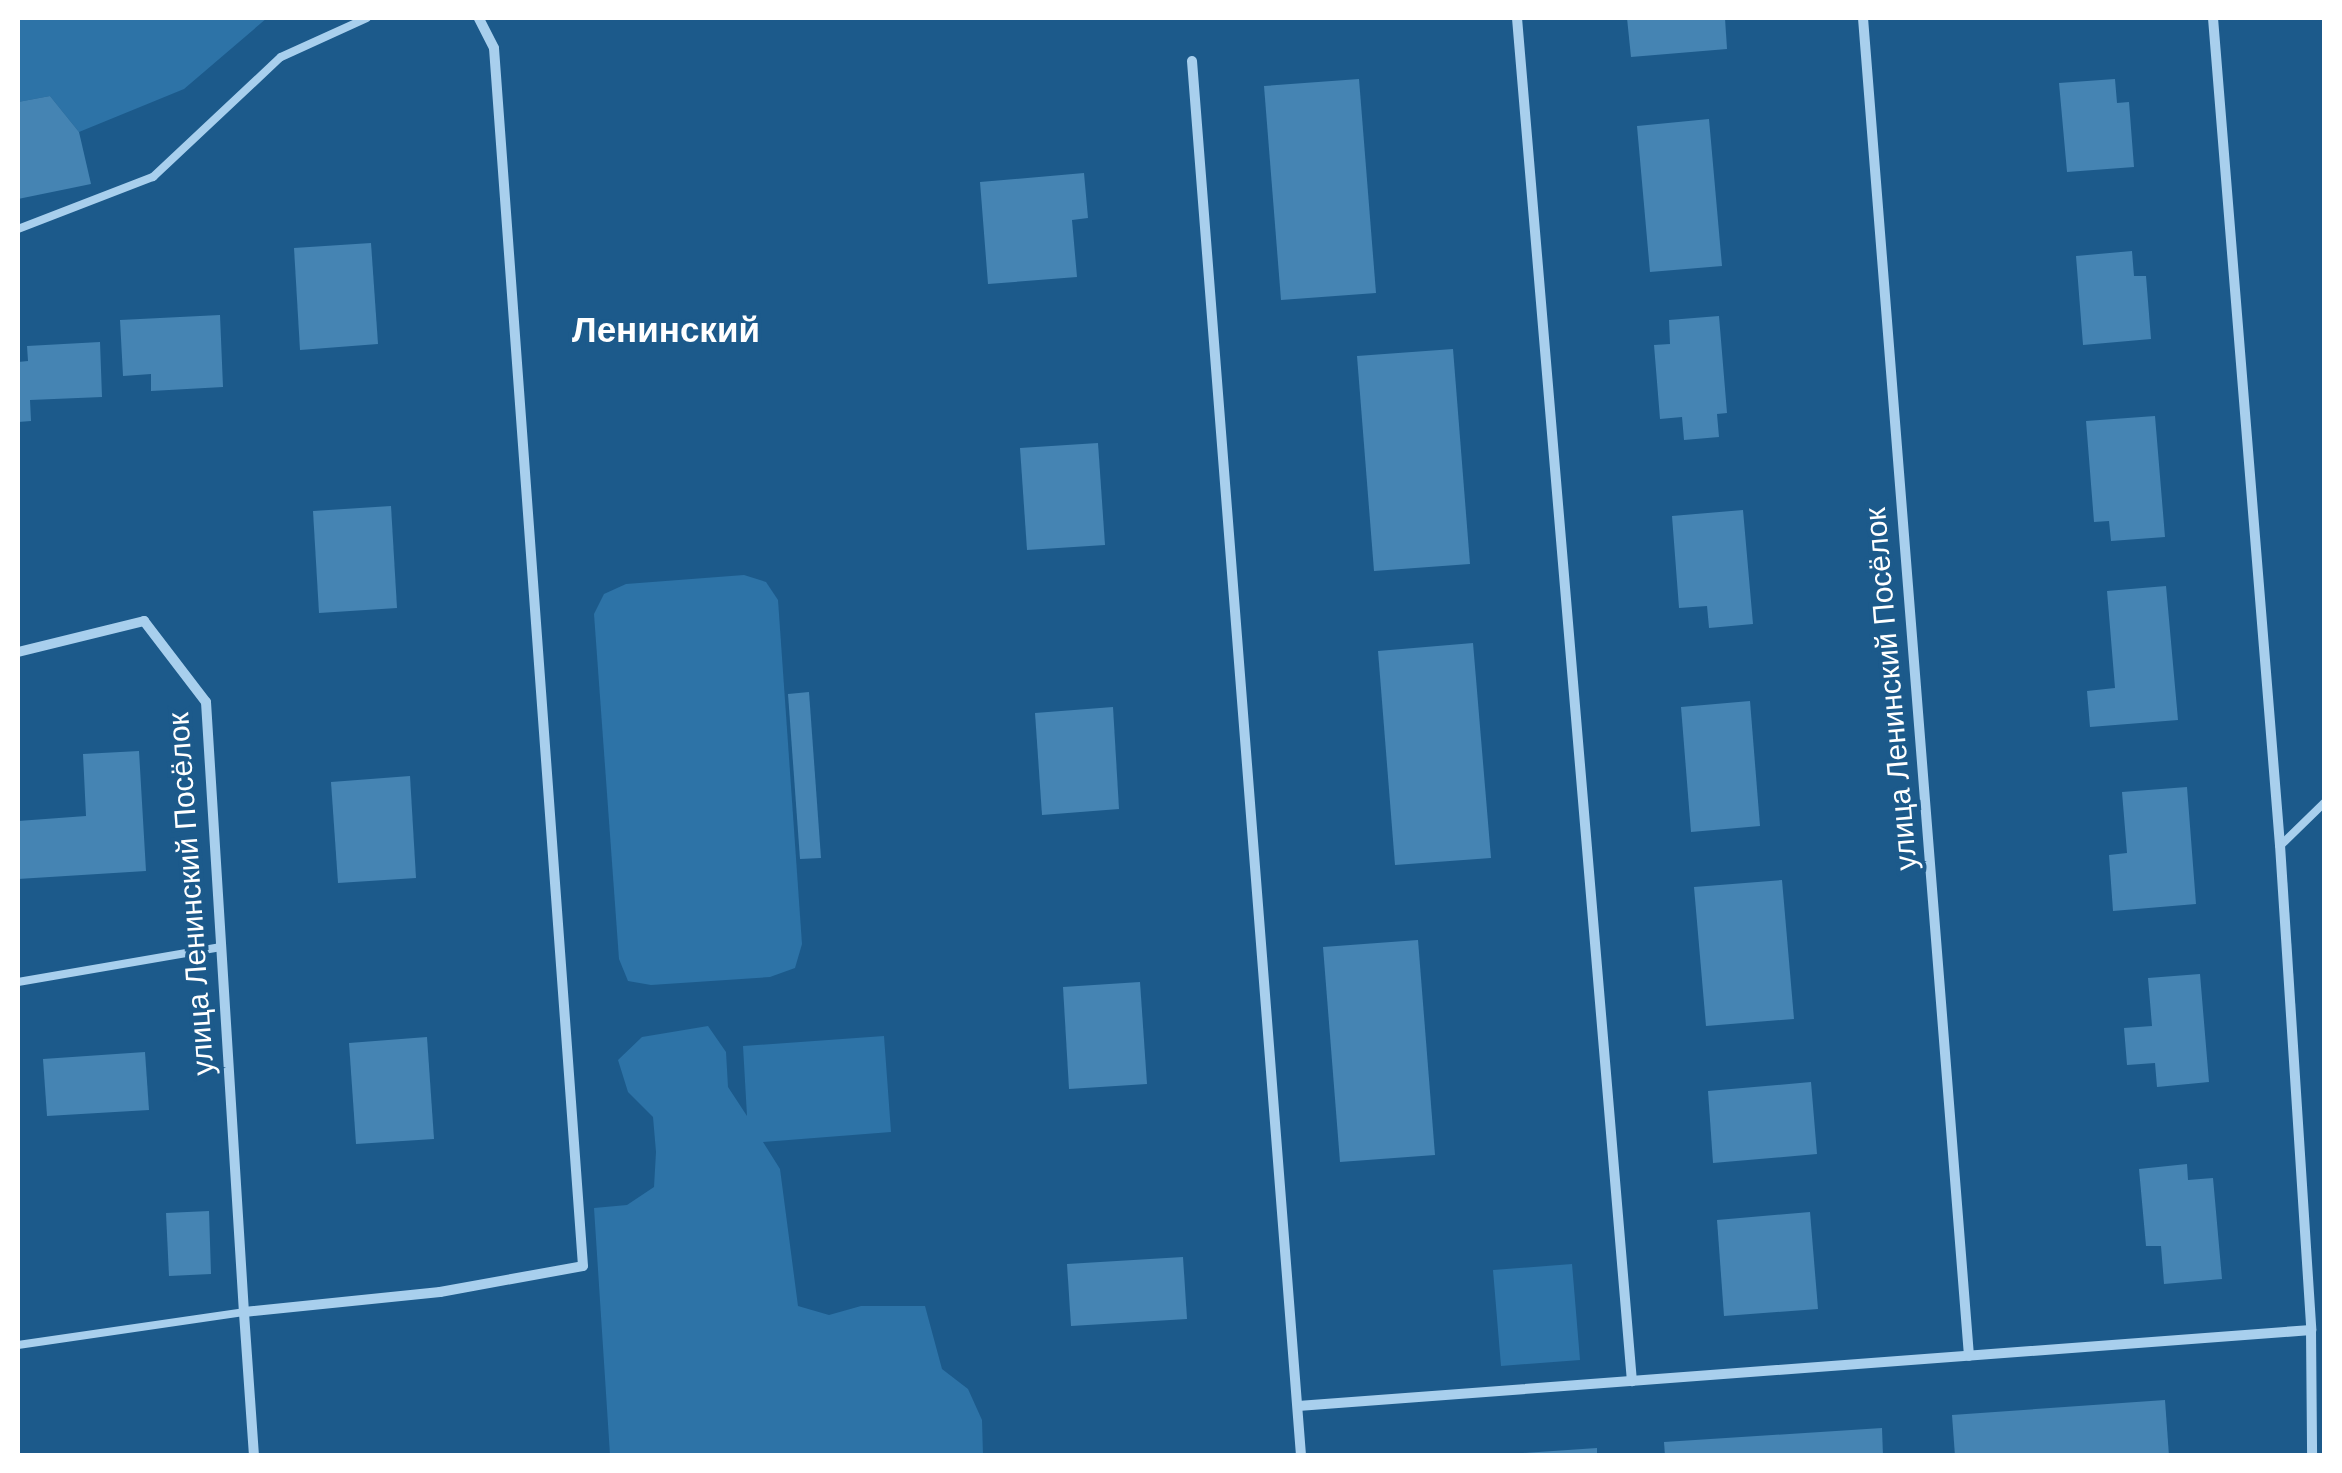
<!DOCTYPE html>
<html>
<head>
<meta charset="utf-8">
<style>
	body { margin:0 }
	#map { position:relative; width:2342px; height:1473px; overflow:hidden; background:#1c5a8b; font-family:"DM Sans",sans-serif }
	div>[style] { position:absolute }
	.green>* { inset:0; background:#2d73a7 }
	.building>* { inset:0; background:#4584b3 }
	.lane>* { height:8px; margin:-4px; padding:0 4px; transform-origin:4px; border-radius:4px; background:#a8cfed }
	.street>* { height:10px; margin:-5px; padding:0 5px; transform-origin:5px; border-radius:5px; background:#a8cfed }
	span { translate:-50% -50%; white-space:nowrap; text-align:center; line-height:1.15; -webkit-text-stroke:8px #1c5a8b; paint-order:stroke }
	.street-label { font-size:30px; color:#fff }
	.quarter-label { font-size:35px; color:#fff; font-weight:700 }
	.frame { position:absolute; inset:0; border:20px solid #fff; pointer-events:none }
</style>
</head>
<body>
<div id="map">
	<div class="green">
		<div style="clip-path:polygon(18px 18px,267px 18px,184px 89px,79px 132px,50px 96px,18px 102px)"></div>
		<div style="clip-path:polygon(744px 575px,766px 582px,778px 600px,802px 944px,795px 968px,770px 977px,651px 985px,628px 981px,619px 959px,594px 614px,604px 594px,626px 584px)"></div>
		<div style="clip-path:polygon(708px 1026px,726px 1052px,728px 1087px,747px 1116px,743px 1046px,884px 1036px,891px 1132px,763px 1142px,780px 1169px,798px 1306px,829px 1315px,861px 1306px,925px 1306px,942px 1369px,968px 1389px,982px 1420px,983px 1455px,610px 1455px,594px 1208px,627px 1205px,654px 1187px,656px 1152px,653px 1117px,628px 1092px,618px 1060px,642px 1037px)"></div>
		<div style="clip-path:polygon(1572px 1264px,1580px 1360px,1501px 1366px,1493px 1270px)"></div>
	</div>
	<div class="building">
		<div style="clip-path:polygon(1627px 18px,1725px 18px,1727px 49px,1631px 57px)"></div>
		<div style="clip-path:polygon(1359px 79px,1376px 293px,1281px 300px,1264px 86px)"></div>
		<div style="clip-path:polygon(2115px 79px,2117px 103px,2129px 102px,2134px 167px,2067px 172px,2059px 83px)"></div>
		<div style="clip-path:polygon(50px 96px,79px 132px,91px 184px,18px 199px,18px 102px)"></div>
		<div style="clip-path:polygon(1709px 119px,1722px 266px,1650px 272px,1637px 126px)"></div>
		<div style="clip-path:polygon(1084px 173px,1088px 218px,1072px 220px,1077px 277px,988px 284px,980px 182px)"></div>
		<div style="clip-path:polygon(371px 243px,378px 344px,300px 350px,294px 248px)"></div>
		<div style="clip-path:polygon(2132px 251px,2134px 276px,2146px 276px,2151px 339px,2083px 345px,2076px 256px)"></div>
		<div style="clip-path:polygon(220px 315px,223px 387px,151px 391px,151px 374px,123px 376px,120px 320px)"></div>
		<div style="clip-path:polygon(1719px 316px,1727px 413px,1717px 414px,1719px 437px,1684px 440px,1682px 417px,1660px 419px,1654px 345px,1670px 344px,1669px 320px)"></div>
		<div style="clip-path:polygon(100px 342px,102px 397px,30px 400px,31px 421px,18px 422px,18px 362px,28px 361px,27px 346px)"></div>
		<div style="clip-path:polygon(1453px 349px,1470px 564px,1374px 571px,1357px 356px)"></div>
		<div style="clip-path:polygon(2155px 416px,2165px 537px,2111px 541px,2109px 521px,2094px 522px,2086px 421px)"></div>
		<div style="clip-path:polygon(1098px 443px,1105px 545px,1027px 550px,1020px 448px)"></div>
		<div style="clip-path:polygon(391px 506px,397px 608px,319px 613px,313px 511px)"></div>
		<div style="clip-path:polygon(1743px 510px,1753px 624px,1709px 628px,1707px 606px,1679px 608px,1672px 516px)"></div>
		<div style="clip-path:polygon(2166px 586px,2178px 720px,2090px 727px,2087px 691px,2115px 688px,2107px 591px)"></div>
		<div style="clip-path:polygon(1473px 643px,1491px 858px,1395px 865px,1378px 651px)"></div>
		<div style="clip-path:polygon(809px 692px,821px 858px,800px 859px,788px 694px)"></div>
		<div style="clip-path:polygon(1750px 701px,1760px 826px,1691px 832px,1681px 707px)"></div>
		<div style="clip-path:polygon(1113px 707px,1119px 809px,1042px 815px,1035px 713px)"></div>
		<div style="clip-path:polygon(139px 751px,146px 871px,18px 879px,18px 821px,86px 816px,83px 754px)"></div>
		<div style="clip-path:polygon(410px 776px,416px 878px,338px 883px,331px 782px)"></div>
		<div style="clip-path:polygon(2187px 787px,2196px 904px,2113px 911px,2109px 855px,2127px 853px,2122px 792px)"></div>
		<div style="clip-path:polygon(1782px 880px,1794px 1019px,1706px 1026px,1694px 887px)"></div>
		<div style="clip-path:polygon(1418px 940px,1435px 1155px,1340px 1162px,1323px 947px)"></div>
		<div style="clip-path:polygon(2200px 974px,2209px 1082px,2157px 1087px,2155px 1063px,2127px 1065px,2124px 1028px,2152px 1026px,2148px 978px)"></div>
		<div style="clip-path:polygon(1140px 982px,1147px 1084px,1069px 1089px,1063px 987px)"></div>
		<div style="clip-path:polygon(427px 1037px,434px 1139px,356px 1144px,349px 1043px)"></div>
		<div style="clip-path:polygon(145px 1052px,149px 1110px,47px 1116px,43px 1059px)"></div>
		<div style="clip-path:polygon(1811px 1082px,1817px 1154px,1713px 1163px,1708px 1091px)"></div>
		<div style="clip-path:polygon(2187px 1164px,2188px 1180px,2213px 1178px,2222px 1279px,2164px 1284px,2161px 1246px,2146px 1246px,2139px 1169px)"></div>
		<div style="clip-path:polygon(209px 1211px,211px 1274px,169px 1276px,166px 1213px)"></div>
		<div style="clip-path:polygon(1810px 1212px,1818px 1309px,1724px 1316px,1717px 1220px)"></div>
		<div style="clip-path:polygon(1183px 1257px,1187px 1319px,1071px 1326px,1067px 1264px)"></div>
		<div style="clip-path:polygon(2165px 1400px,2169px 1456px,1955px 1456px,1952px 1415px)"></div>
		<div style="clip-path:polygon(1882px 1428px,1883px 1456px,1665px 1456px,1664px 1442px)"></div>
		<div style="clip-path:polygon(1597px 1448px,1597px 1456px,1523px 1456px,1523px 1453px)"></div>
	</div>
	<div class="lane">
		<div style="left:18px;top:229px;width:145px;rotate:-21.1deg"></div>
		<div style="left:153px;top:177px;width:175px;rotate:-43.2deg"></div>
		<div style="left:281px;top:57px;width:94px;rotate:-24.4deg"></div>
		<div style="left:2281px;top:845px;width:60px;rotate:-44.3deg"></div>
		<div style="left:18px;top:982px;width:206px;rotate:-9.8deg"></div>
		<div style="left:18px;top:1345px;width:228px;rotate:-8.3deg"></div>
	</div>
	<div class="street">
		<div style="left:1517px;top:18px;width:1368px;rotate:85.18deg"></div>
		<div style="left:1863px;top:18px;width:1342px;rotate:85.47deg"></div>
		<div style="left:2213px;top:18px;width:830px;rotate:85.37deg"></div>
		<div style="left:2280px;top:845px;width:486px;rotate:86.3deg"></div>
		<div style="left:2311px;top:1330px;width:126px;rotate:89.5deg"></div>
		<div style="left:1192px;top:61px;width:1399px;rotate:85.53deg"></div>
		<div style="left:18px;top:652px;width:130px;rotate:-13.8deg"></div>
		<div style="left:144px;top:621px;width:102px;rotate:52.6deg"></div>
		<div style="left:206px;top:702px;width:611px;rotate:86.44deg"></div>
		<div style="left:1298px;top:1406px;width:1016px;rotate:-4.29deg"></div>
		<div style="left:254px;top:1456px;width:144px;rotate:-94deg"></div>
		<div style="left:244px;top:1312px;width:197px;rotate:-5.8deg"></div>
		<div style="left:440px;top:1292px;width:145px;rotate:-10.3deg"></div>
		<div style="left:583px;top:1266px;width:1221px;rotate:-94.18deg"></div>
		<div style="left:494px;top:48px;width:34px;rotate:-117deg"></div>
	</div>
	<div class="street-label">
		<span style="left:1891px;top:689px;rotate:-95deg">улица Ленинский Посёлок</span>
		<span style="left:191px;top:894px;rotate:-94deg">улица Ленинский Посёлок</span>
	</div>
	<div class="quarter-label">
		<span style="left:666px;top:330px">Ленинский</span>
	</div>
	<div class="frame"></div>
</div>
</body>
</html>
